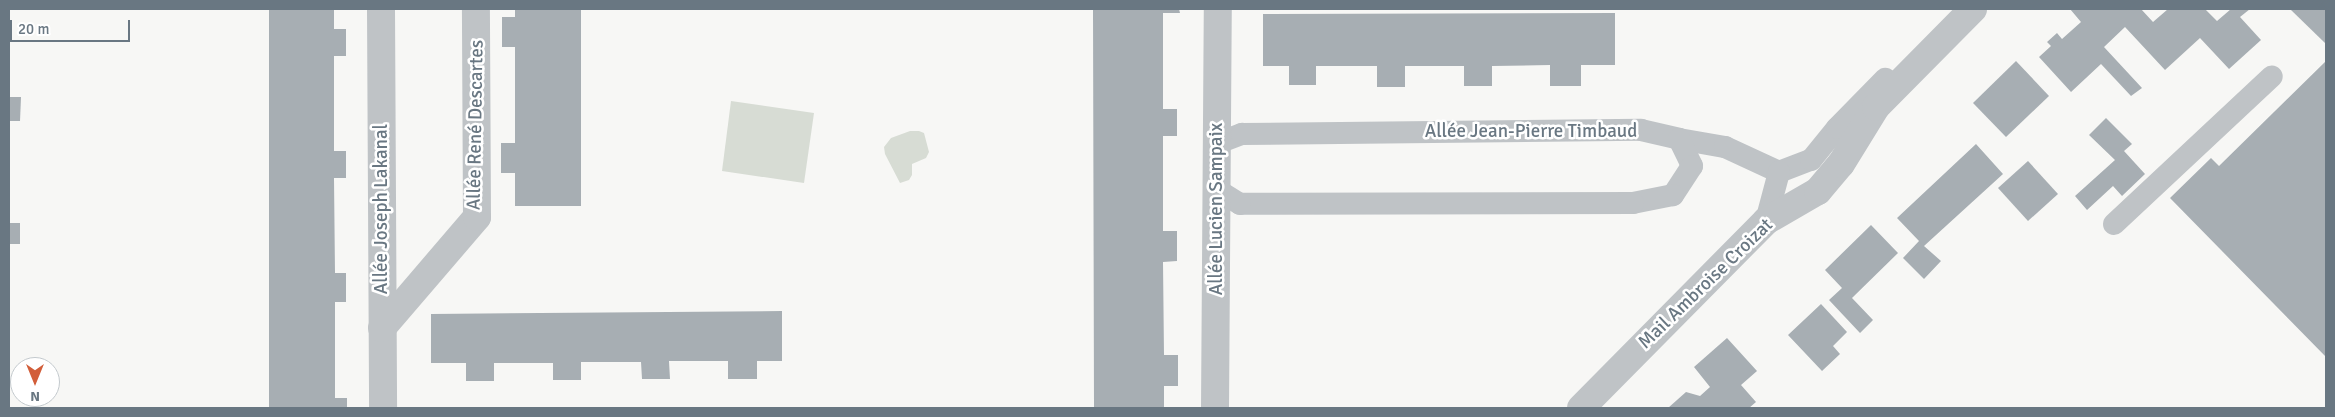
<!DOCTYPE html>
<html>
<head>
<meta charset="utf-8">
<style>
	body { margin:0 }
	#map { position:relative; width:2335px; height:417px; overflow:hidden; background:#f7f7f5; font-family:Signika,sans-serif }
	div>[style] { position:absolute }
	.green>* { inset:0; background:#d7dcd4 }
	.building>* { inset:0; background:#a7aeb3 }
	.service>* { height:22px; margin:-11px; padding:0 11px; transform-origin:11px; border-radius:11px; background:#bfc3c6 }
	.minor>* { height:28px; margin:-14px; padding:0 14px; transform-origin:14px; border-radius:14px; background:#bfc3c6 }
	span { translate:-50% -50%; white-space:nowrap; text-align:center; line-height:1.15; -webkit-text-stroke:5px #fff; paint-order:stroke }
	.street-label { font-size:19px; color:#697782 }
	.frame { position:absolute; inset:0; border:10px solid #697782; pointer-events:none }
	.north { position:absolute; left:10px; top:357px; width:50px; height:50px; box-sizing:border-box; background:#fff; border:1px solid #c3c9cd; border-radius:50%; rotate:180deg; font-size:14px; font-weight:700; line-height:20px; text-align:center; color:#697782 }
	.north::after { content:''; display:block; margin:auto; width:18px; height:22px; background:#d25e3a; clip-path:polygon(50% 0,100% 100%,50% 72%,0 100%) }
	.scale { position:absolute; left:10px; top:20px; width:120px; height:22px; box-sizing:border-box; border:2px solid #697782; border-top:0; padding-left:6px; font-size:15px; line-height:18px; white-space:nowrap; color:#697782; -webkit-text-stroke:4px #fff; paint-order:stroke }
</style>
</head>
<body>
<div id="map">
	<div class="green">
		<div style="clip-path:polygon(731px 101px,814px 113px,804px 183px,722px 171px)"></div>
		<div style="clip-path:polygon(910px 131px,919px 131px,924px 133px,929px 152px,926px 158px,912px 164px,912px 175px,909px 180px,900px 183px,885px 154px,884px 147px,891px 138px)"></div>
	</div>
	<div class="building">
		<div style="clip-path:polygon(269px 9px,334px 9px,334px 29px,346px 29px,346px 56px,334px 56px,334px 151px,346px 151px,346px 178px,334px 178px,335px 273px,346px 273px,346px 302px,335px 302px,335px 398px,347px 398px,347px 408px,269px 408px)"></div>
		<div style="clip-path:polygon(515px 9px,581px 9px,581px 206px,515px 206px,515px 173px,501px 173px,501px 143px,515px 143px,515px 47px,502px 47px,502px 17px,515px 17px)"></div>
		<div style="clip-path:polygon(1093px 9px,1179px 9px,1180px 13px,1163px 13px,1163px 109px,1177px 109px,1177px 136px,1163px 136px,1163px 231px,1177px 231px,1177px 261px,1163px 262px,1164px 355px,1178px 355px,1178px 386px,1164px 386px,1164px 408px,1094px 408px)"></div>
		<div style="clip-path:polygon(2070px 9px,2141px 9px,2153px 22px,2168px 9px,2205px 9px,2217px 21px,2231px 9px,2250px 9px,2240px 17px,2261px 40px,2229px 69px,2200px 38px,2165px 70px,2125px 27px,2104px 47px,2142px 88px,2131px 96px,2101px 64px,2071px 92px,2039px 57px,2051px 46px,2047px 42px,2057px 33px,2062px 39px,2081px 22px)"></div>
		<div style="clip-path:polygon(2290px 9px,2326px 9px,2326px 44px)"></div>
		<div style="clip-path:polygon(1615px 13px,1615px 65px,1581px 65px,1581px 86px,1550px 86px,1550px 65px,1492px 66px,1492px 86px,1464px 86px,1464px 66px,1405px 66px,1405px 87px,1377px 87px,1377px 66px,1316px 66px,1316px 85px,1289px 85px,1289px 66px,1263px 66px,1263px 14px)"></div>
		<div style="clip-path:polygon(2016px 61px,2049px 96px,2006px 137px,1973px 103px)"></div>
		<div style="clip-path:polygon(2326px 61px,2326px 357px,2170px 198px,2211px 158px,2219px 166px)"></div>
		<div style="clip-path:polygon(9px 97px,21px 97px,20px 121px,9px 121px)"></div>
		<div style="clip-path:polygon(2106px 118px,2132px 144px,2124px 151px,2145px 174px,2122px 196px,2113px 186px,2087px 210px,2075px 196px,2115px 160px,2089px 135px)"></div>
		<div style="clip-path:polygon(1976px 144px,2003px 174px,1924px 246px,1941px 261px,1924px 279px,1903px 258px,1919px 241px,1897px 218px)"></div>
		<div style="clip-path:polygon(2028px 161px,2058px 194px,2028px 221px,1998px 188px)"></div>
		<div style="clip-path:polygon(9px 223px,20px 223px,20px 244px,9px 244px)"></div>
		<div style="clip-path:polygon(1871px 225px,1898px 253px,1852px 298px,1873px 320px,1860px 333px,1829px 300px,1842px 288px,1825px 270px)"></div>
		<div style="clip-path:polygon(1821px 304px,1847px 332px,1833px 346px,1840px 354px,1822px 371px,1788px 335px)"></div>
		<div style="clip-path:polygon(782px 311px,782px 361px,757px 361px,757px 379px,728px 379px,728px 361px,669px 361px,670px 379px,642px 379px,641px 362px,581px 362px,581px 380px,553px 380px,553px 363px,494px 363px,494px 381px,466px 381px,466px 363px,431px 363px,431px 314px)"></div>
		<div style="clip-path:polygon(1727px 338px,1757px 371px,1741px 385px,1756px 402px,1749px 408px,1668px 408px,1686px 392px,1700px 396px,1710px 387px,1694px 367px)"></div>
	</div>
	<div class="service">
		<div style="left:1679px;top:139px;width:47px;rotate:9.9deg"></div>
		<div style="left:1725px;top:147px;width:60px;rotate:24.8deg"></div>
		<div style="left:1779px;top:172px;width:34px;rotate:-21deg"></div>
		<div style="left:1811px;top:160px;width:41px;rotate:-50.9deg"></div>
		<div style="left:1837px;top:128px;width:69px;rotate:-45.6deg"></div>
		<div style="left:1218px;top:143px;width:26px;rotate:-21deg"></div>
		<div style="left:1242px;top:134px;width:399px;rotate:-0.6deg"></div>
		<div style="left:1641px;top:130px;width:39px;rotate:13deg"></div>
		<div style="left:1679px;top:139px;width:30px;rotate:64deg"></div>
		<div style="left:1692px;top:166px;width:35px;rotate:123deg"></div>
		<div style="left:1673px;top:195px;width:41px;rotate:168.7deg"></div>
		<div style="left:1633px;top:203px;width:393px;rotate:179.9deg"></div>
		<div style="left:1240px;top:204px;width:26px;rotate:-148deg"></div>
		<div style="left:1766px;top:221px;width:51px;rotate:-75.1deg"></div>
		<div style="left:2114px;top:224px;width:216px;rotate:-43.1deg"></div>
	</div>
	<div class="minor">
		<div style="left:381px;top:9px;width:399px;rotate:89.7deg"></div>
		<div style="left:382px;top:328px;width:146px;rotate:-49.4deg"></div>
		<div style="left:477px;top:217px;width:208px;rotate:-90.3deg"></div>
		<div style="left:1215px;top:408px;width:399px;rotate:-89.6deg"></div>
		<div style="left:1581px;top:408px;width:263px;rotate:-45.3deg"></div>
		<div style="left:1766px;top:221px;width:60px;rotate:-30deg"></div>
		<div style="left:1818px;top:191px;width:35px;rotate:-50deg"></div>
		<div style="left:1841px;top:164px;width:67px;rotate:-58.4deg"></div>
		<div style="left:1876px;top:107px;width:138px;rotate:-45.3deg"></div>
	</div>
	<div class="street-label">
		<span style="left:476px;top:125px;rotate:-89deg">Allée René Descartes</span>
		<span style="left:1531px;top:132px">Allée Jean-Pierre Timbaud</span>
		<span style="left:382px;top:209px;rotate:-90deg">Allée Joseph Lakanal</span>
		<span style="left:1217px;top:209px;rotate:-90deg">Allée Lucien Sampaix</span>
		<span style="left:1706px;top:284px;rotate:-44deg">Mail Ambroise Croizat</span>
	</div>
	<div class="frame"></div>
	<div class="north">N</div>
	<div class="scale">20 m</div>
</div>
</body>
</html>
